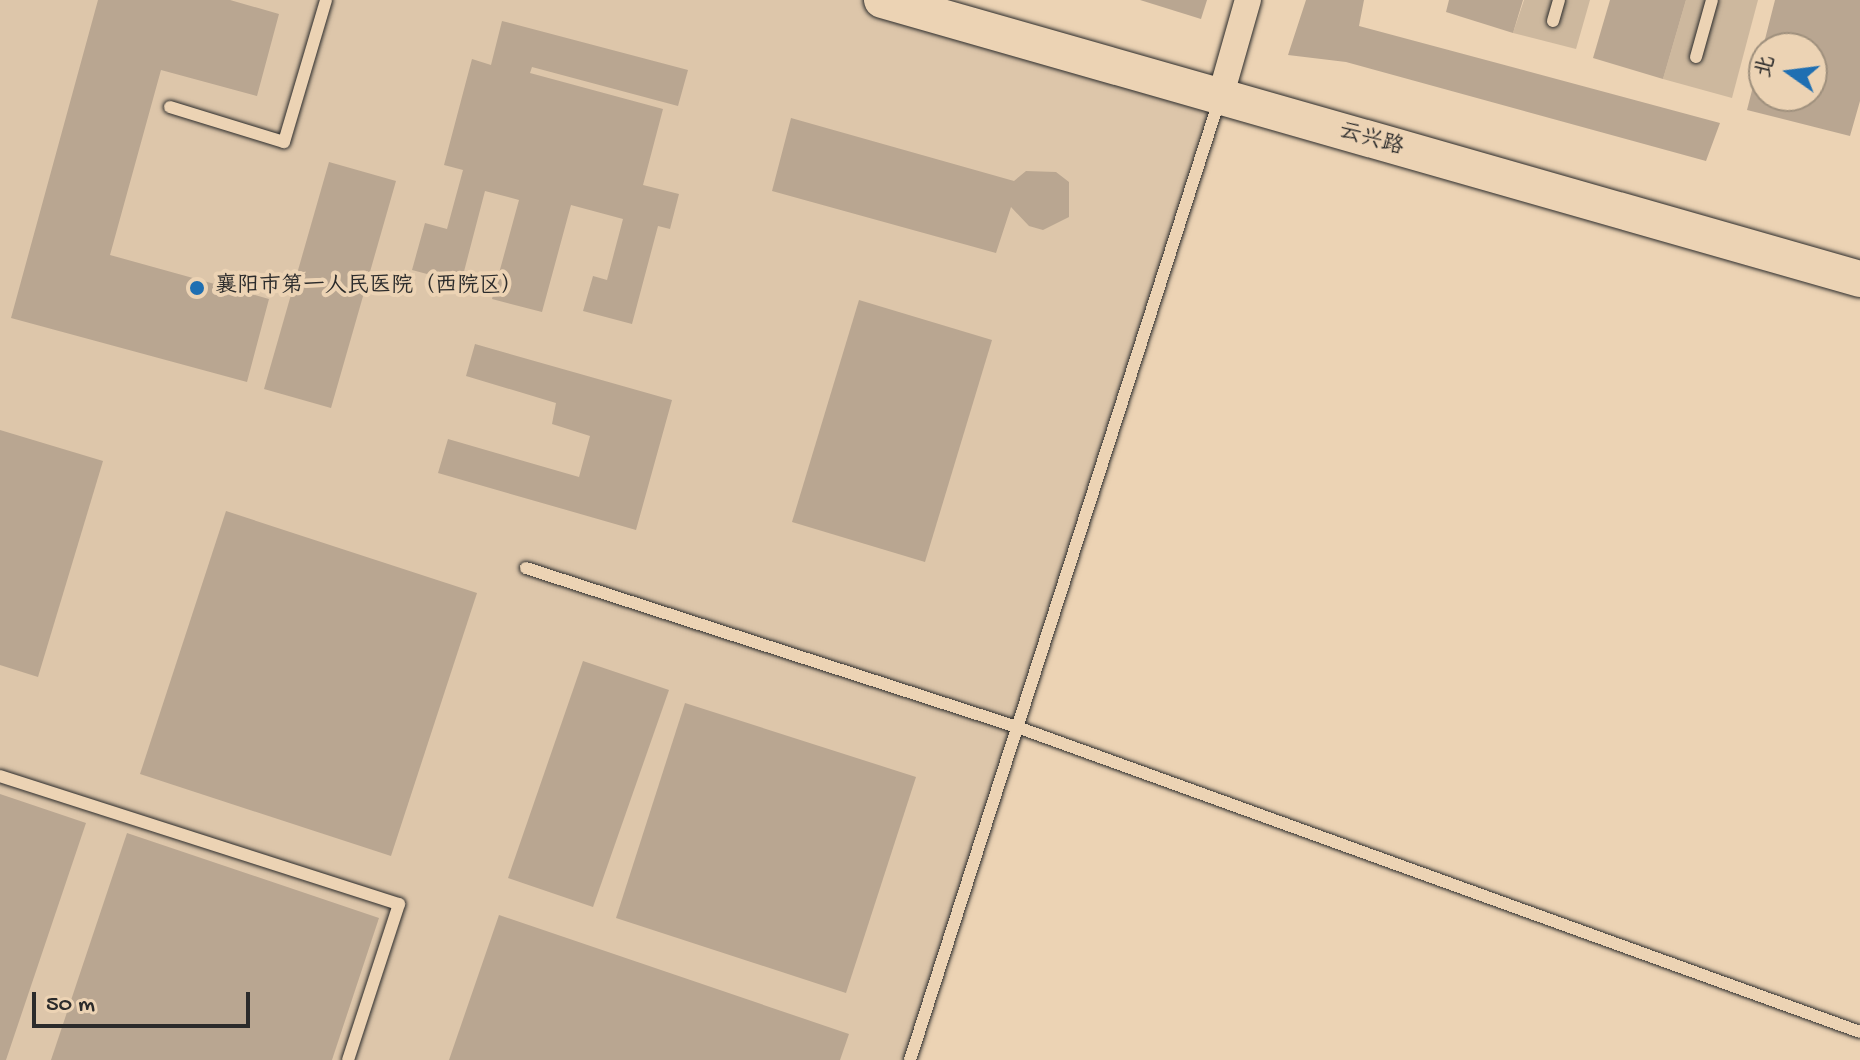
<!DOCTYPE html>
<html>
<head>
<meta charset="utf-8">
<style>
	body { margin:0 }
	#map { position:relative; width:1860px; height:1060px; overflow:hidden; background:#ecd3b4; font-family:"Gochi Hand","LXGW WenKai TC",sans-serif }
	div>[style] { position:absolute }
	.built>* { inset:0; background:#ddc6aa }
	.green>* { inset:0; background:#cdb89e }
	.building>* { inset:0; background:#b9a691 }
	.roads { filter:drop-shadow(0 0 2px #2b2b2b) drop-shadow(0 0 2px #2b2b2b) }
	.lane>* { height:12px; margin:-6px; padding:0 6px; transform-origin:6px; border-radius:6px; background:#ecd3b4 }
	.street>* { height:26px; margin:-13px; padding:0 13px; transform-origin:13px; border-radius:13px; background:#ecd3b4 }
	.secondary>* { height:36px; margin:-18px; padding:0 18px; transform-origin:18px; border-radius:18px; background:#ecd3b4 }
	.dots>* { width:22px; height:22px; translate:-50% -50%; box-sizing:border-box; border:4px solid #ecd3b4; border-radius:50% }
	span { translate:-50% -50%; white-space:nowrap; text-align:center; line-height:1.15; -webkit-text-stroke:8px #ecd3b4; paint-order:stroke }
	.street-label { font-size:22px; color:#2b2b2b }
	.poi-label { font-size:22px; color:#2b2b2b }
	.left { translate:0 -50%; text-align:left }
	.north { position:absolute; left:1748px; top:32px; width:80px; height:80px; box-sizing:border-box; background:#ecd3b4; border:2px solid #9f907d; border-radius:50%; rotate:284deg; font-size:22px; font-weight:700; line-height:32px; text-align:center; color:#2b2b2b }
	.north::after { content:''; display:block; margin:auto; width:28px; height:36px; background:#1f6fb2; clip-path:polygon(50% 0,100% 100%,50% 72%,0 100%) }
	.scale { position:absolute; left:32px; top:992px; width:218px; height:36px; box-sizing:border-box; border:4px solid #2b2b2b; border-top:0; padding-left:10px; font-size:24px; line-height:28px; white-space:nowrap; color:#2b2b2b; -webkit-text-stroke:6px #ecd3b4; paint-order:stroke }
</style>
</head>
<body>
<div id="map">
	<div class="built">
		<div style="clip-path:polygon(0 0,882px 0,1220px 98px,910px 1060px,0 1060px)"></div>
	</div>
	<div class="green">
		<div style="clip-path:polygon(1524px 0,1590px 0,1576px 49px,1513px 33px)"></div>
		<div style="clip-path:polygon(1686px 0,1758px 0,1732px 98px,1663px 79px)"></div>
	</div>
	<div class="building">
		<div style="clip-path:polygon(98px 0,230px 0,279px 14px,257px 96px,161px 70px,110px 255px,269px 299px,247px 382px,11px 318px)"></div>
		<div style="clip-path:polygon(1140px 0,1207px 0,1201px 19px)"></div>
		<div style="clip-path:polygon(1306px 0,1364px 0,1359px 26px,1720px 123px,1706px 161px,1346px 62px,1288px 55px)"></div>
		<div style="clip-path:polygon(1449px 0,1523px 0,1513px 33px,1446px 12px)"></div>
		<div style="clip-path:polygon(1610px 0,1686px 0,1663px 79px,1593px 58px)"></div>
		<div style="clip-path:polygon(evenodd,1775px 0,1860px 0,1860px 101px,1850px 136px,1747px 110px,1775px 0,1764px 48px,1812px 48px,1812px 96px,1764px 96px,1764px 48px)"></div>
		<div style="clip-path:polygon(502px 21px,688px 70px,678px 106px,532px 67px,530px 73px,663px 109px,643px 185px,679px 194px,670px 229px,658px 226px,632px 324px,583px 311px,593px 276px,607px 280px,623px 219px,571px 205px,542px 312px,492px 299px,519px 200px,485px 191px,461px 283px,412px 270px,425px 223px,447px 229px,463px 170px,444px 165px,472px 59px,491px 65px)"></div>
		<div style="clip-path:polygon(791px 118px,1014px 181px,1026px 171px,1056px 172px,1069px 182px,1069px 217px,1043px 230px,1029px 226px,1011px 207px,996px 253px,772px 191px)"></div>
		<div style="clip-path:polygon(329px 162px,396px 181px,331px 408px,264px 389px)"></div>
		<div style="clip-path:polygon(859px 300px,992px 340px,925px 562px,792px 522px)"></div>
		<div style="clip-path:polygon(475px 344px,672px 400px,636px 530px,438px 473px,448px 439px,579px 477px,590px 436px,552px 424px,556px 403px,466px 376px)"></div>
		<div style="clip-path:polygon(0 430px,103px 461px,38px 677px,0 665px)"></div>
		<div style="clip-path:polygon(226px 511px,477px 593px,391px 856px,140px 774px)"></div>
		<div style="clip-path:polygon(583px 661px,669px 690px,593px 907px,508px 878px)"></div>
		<div style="clip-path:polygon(685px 703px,916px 777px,846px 993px,616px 918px)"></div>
		<div style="clip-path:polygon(0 794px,86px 823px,6px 1060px,0 1060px)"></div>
		<div style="clip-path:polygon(127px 833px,379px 918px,332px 1060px,51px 1060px)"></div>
		<div style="clip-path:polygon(499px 915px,849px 1034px,840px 1060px,449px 1060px)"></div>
	</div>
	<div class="roads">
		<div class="lane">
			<div style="left:1553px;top:21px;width:22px;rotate:-74deg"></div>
			<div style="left:1696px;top:57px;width:59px;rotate:-74.3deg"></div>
			<div style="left:170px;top:107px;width:119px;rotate:17.1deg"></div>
			<div style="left:284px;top:142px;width:148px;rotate:-73.5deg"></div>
			<div style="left:526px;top:568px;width:516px;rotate:17.94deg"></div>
			<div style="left:1017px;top:727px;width:896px;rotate:19.89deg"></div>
			<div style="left:0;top:776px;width:419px;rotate:17.8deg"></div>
			<div style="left:399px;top:904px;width:164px;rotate:108.1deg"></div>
			<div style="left:910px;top:1060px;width:1008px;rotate:-72.14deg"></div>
		</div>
		<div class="street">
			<div style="left:1220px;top:98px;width:102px;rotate:-74.1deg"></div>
		</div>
		<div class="secondary">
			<div style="left:882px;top:0;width:1017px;rotate:15.92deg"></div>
		</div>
	</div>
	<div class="dots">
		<div style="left:197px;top:288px;background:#1f6fb2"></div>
	</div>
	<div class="street-label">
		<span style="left:1371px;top:141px;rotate:16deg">云兴路</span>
	</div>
	<div class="poi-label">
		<span class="left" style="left:215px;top:288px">襄阳市第一人民医院（西院区）</span>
	</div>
	<div class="north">北</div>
	<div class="scale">50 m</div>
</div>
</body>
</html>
